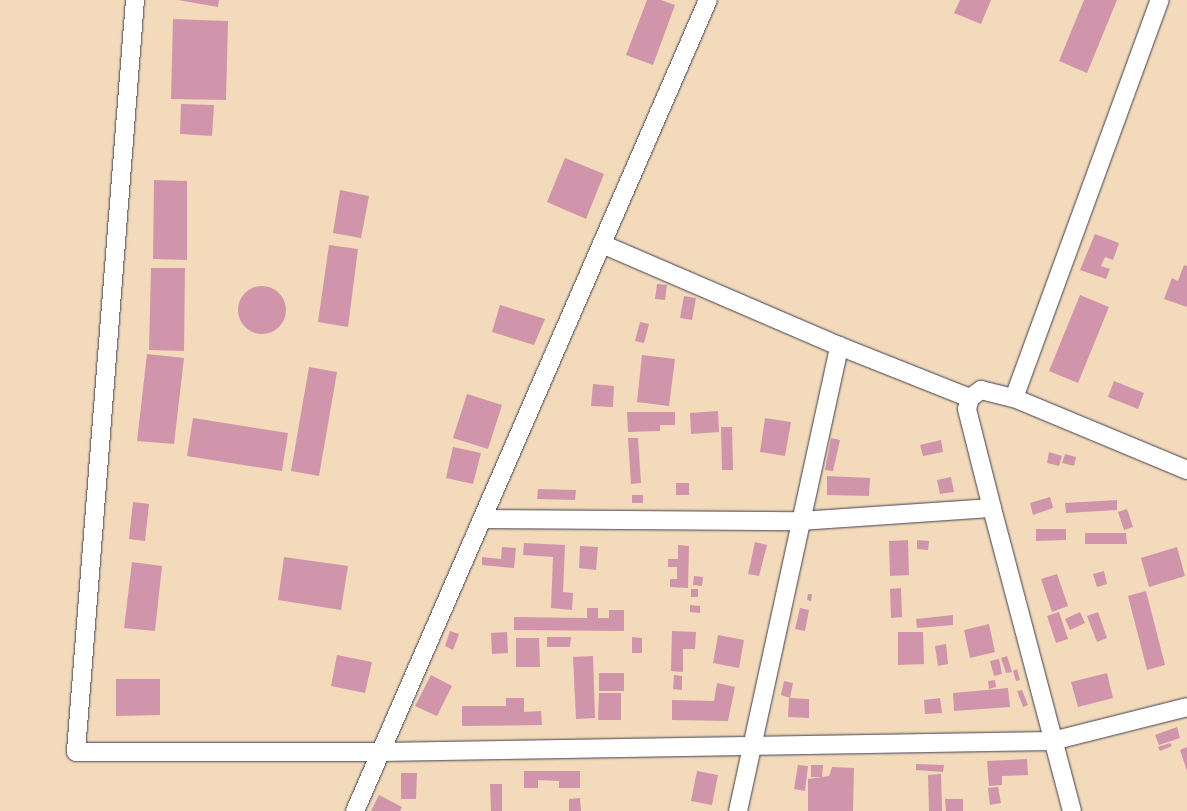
<!DOCTYPE html>
<html>
<head>
<meta charset="utf-8">
<style>
	body { margin:0 }
	#map { position:relative; width:1187px; height:811px; overflow:hidden; background:#f2daba; font-family:"IM FELL Great Primer",serif }
	div>[style] { position:absolute }
	.building>* { inset:0; background:#d195ab }
	.round { border-radius:50% }
	.roads { filter:drop-shadow(0 0 1px #413e4e) drop-shadow(0 0 1px #413e4e) }
	.street>* { height:18px; margin:-9px; padding:0 9px; transform-origin:9px; border-radius:9px; background:#fff }
	span { translate:-50% -50%; white-space:nowrap; text-align:center; line-height:1.15; -webkit-text-stroke:4px #fdfcf7; paint-order:stroke }
</style>
</head>
<body>
<div id="map">
	<div class="building">
		<div style="clip-path:polygon(178px 0,219px 0,218px 7px)"></div>
		<div style="clip-path:polygon(647px 0,661px 0,675px 5px,653px 65px,626px 55px)"></div>
		<div style="clip-path:polygon(960px 0,991px 0,981px 24px,954px 13px)"></div>
		<div style="clip-path:polygon(1084px 0,1117px 0,1087px 73px,1059px 61px)"></div>
		<div style="clip-path:polygon(173px 19px,228px 21px,226px 100px,171px 99px)"></div>
		<div style="clip-path:polygon(181px 104px,214px 105px,212px 136px,180px 134px)"></div>
		<div style="clip-path:polygon(565px 158px,604px 174px,586px 219px,547px 202px)"></div>
		<div style="clip-path:polygon(154px 180px,187px 181px,187px 260px,153px 259px)"></div>
		<div style="clip-path:polygon(340px 190px,369px 196px,361px 238px,333px 233px)"></div>
		<div style="clip-path:polygon(1095px 234px,1119px 243px,1113px 260px,1105px 257px,1101px 266px,1110px 269px,1106px 279px,1080px 270px)"></div>
		<div style="clip-path:polygon(329px 245px,358px 249px,348px 327px,318px 322px)"></div>
		<div style="clip-path:polygon(1184px 265px,1187px 266px,1187px 307px,1164px 299px,1172px 278px,1178px 281px)"></div>
		<div style="clip-path:polygon(151px 268px,185px 268px,184px 351px,149px 350px)"></div>
		<div style="clip-path:polygon(657px 284px,667px 285px,665px 300px,655px 299px)"></div>
		<div class="round" style="left:238px;top:286px;width:48px;height:48px"></div>
		<div style="clip-path:polygon(1080px 295px,1109px 307px,1078px 383px,1049px 371px)"></div>
		<div style="clip-path:polygon(684px 296px,696px 298px,692px 320px,680px 318px)"></div>
		<div style="clip-path:polygon(500px 305px,545px 319px,534px 345px,492px 332px)"></div>
		<div style="clip-path:polygon(640px 322px,649px 324px,644px 343px,635px 341px)"></div>
		<div style="clip-path:polygon(147px 354px,184px 358px,174px 444px,137px 441px)"></div>
		<div style="clip-path:polygon(642px 355px,675px 359px,669px 406px,637px 402px)"></div>
		<div style="clip-path:polygon(309px 367px,337px 372px,319px 476px,291px 471px)"></div>
		<div style="clip-path:polygon(1114px 381px,1144px 393px,1138px 409px,1108px 397px)"></div>
		<div style="clip-path:polygon(593px 384px,614px 386px,613px 407px,591px 406px)"></div>
		<div style="clip-path:polygon(467px 394px,502px 405px,488px 449px,453px 438px)"></div>
		<div style="clip-path:polygon(718px 411px,719px 432px,691px 434px,690px 413px)"></div>
		<div style="clip-path:polygon(627px 412px,675px 412px,675px 425px,660px 425px,660px 431px,628px 432px)"></div>
		<div style="clip-path:polygon(193px 418px,288px 433px,282px 471px,187px 456px)"></div>
		<div style="clip-path:polygon(765px 418px,791px 422px,785px 456px,760px 452px)"></div>
		<div style="clip-path:polygon(721px 427px,732px 427px,733px 470px,722px 470px)"></div>
		<div style="clip-path:polygon(628px 438px,638px 438px,641px 483px,631px 484px)"></div>
		<div style="clip-path:polygon(831px 438px,840px 440px,833px 471px,825px 470px)"></div>
		<div style="clip-path:polygon(941px 440px,943px 452px,923px 456px,920px 445px)"></div>
		<div style="clip-path:polygon(453px 447px,481px 453px,473px 484px,446px 478px)"></div>
		<div style="clip-path:polygon(1049px 452px,1062px 456px,1059px 466px,1047px 463px)"></div>
		<div style="clip-path:polygon(1065px 454px,1076px 457px,1074px 466px,1062px 463px)"></div>
		<div style="clip-path:polygon(827px 476px,870px 478px,869px 496px,827px 495px)"></div>
		<div style="clip-path:polygon(951px 477px,954px 492px,940px 494px,937px 480px)"></div>
		<div style="clip-path:polygon(676px 483px,689px 483px,689px 495px,676px 495px)"></div>
		<div style="clip-path:polygon(538px 489px,576px 490px,575px 500px,537px 499px)"></div>
		<div style="clip-path:polygon(632px 495px,643px 495px,643px 503px,632px 503px)"></div>
		<div style="clip-path:polygon(1050px 497px,1053px 508px,1033px 515px,1030px 503px)"></div>
		<div style="clip-path:polygon(1117px 500px,1117px 510px,1066px 513px,1065px 503px)"></div>
		<div style="clip-path:polygon(133px 502px,149px 504px,145px 541px,129px 539px)"></div>
		<div style="clip-path:polygon(1127px 509px,1133px 527px,1124px 530px,1118px 512px)"></div>
		<div style="clip-path:polygon(1036px 529px,1066px 529px,1066px 540px,1036px 541px)"></div>
		<div style="clip-path:polygon(1085px 533px,1126px 533px,1127px 544px,1085px 544px)"></div>
		<div style="clip-path:polygon(908px 540px,909px 575px,890px 576px,889px 541px)"></div>
		<div style="clip-path:polygon(917px 540px,929px 541px,928px 550px,917px 549px)"></div>
		<div style="clip-path:polygon(755px 542px,767px 545px,759px 576px,748px 574px)"></div>
		<div style="clip-path:polygon(524px 543px,565px 545px,563px 592px,573px 593px,572px 610px,551px 608px,553px 557px,523px 555px)"></div>
		<div style="clip-path:polygon(678px 545px,689px 546px,688px 588px,670px 587px,670px 579px,677px 579px,677px 567px,668px 567px,668px 559px,678px 559px)"></div>
		<div style="clip-path:polygon(580px 546px,598px 547px,596px 570px,579px 568px)"></div>
		<div style="clip-path:polygon(502px 547px,516px 548px,514px 568px,482px 565px,482px 557px,501px 559px)"></div>
		<div style="clip-path:polygon(1177px 547px,1185px 576px,1149px 587px,1141px 558px)"></div>
		<div style="clip-path:polygon(284px 557px,348px 566px,341px 610px,278px 600px)"></div>
		<div style="clip-path:polygon(132px 562px,162px 566px,155px 631px,124px 628px)"></div>
		<div style="clip-path:polygon(1104px 571px,1107px 584px,1097px 587px,1093px 574px)"></div>
		<div style="clip-path:polygon(1057px 574px,1068px 606px,1052px 612px,1041px 579px)"></div>
		<div style="clip-path:polygon(694px 576px,703px 577px,702px 586px,693px 585px)"></div>
		<div style="clip-path:polygon(901px 588px,902px 617px,891px 618px,890px 589px)"></div>
		<div style="clip-path:polygon(691px 589px,698px 589px,698px 597px,691px 597px)"></div>
		<div style="clip-path:polygon(1146px 591px,1165px 665px,1147px 670px,1128px 596px)"></div>
		<div style="clip-path:polygon(808px 594px,812px 594px,811px 601px,807px 600px)"></div>
		<div style="clip-path:polygon(690px 605px,700px 606px,700px 613px,690px 612px)"></div>
		<div style="clip-path:polygon(587px 608px,598px 608px,598px 618px,609px 618px,609px 610px,624px 610px,624px 631px,514px 630px,514px 617px,587px 618px)"></div>
		<div style="clip-path:polygon(800px 608px,809px 610px,805px 631px,795px 629px)"></div>
		<div style="clip-path:polygon(1059px 612px,1068px 639px,1056px 643px,1047px 616px)"></div>
		<div style="clip-path:polygon(1080px 612px,1085px 623px,1070px 630px,1065px 619px)"></div>
		<div style="clip-path:polygon(1098px 612px,1107px 638px,1097px 642px,1087px 616px)"></div>
		<div style="clip-path:polygon(953px 615px,953px 625px,917px 628px,916px 619px)"></div>
		<div style="clip-path:polygon(989px 624px,995px 652px,970px 658px,964px 630px)"></div>
		<div style="clip-path:polygon(450px 631px,459px 634px,453px 650px,445px 646px)"></div>
		<div style="clip-path:polygon(672px 631px,696px 632px,695px 649px,683px 649px,683px 672px,671px 671px)"></div>
		<div style="clip-path:polygon(507px 632px,508px 653px,492px 654px,491px 633px)"></div>
		<div style="clip-path:polygon(898px 632px,923px 632px,924px 664px,898px 665px)"></div>
		<div style="clip-path:polygon(718px 635px,744px 640px,739px 668px,713px 663px)"></div>
		<div style="clip-path:polygon(547px 637px,571px 637px,570px 647px,547px 647px)"></div>
		<div style="clip-path:polygon(632px 637px,642px 638px,642px 653px,632px 653px)"></div>
		<div style="clip-path:polygon(516px 638px,539px 638px,540px 667px,516px 667px)"></div>
		<div style="clip-path:polygon(946px 644px,948px 664px,938px 666px,935px 646px)"></div>
		<div style="clip-path:polygon(337px 655px,372px 662px,365px 693px,331px 686px)"></div>
		<div style="clip-path:polygon(593px 656px,595px 718px,576px 719px,573px 657px)"></div>
		<div style="clip-path:polygon(1007px 656px,1012px 672px,1006px 673px,1001px 658px)"></div>
		<div style="clip-path:polygon(999px 659px,1002px 674px,994px 676px,990px 661px)"></div>
		<div style="clip-path:polygon(1017px 669px,1020px 680px,1016px 681px,1013px 671px)"></div>
		<div style="clip-path:polygon(599px 673px,624px 673px,624px 691px,599px 691px)"></div>
		<div style="clip-path:polygon(1107px 673px,1113px 698px,1078px 707px,1071px 682px)"></div>
		<div style="clip-path:polygon(431px 675px,452px 686px,437px 716px,415px 706px)"></div>
		<div style="clip-path:polygon(674px 675px,682px 676px,682px 690px,673px 689px)"></div>
		<div style="clip-path:polygon(116px 679px,160px 679px,160px 715px,116px 716px)"></div>
		<div style="clip-path:polygon(995px 680px,996px 687px,989px 689px,988px 681px)"></div>
		<div style="clip-path:polygon(784px 681px,793px 683px,790px 698px,781px 695px)"></div>
		<div style="clip-path:polygon(717px 683px,735px 687px,728px 721px,672px 720px,672px 700px,714px 701px)"></div>
		<div style="clip-path:polygon(1008px 688px,1010px 707px,954px 711px,953px 693px)"></div>
		<div style="clip-path:polygon(1022px 690px,1028px 705px,1023px 707px,1017px 691px)"></div>
		<div style="clip-path:polygon(599px 693px,621px 693px,621px 720px,598px 720px)"></div>
		<div style="clip-path:polygon(506px 698px,524px 698px,524px 712px,541px 711px,542px 725px,462px 726px,462px 706px,506px 706px)"></div>
		<div style="clip-path:polygon(789px 698px,809px 699px,809px 718px,788px 717px)"></div>
		<div style="clip-path:polygon(940px 698px,942px 713px,925px 714px,924px 700px)"></div>
		<div style="clip-path:polygon(1177px 727px,1180px 738px,1159px 745px,1155px 735px)"></div>
		<div style="clip-path:polygon(1170px 743px,1172px 746px,1160px 751px,1158px 747px)"></div>
		<div style="clip-path:polygon(1187px 747px,1187px 771px,1180px 750px)"></div>
		<div style="clip-path:polygon(1027px 759px,1028px 775px,1002px 776px,1002px 785px,989px 786px,987px 761px)"></div>
		<div style="clip-path:polygon(916px 764px,944px 765px,943px 772px,916px 770px)"></div>
		<div style="clip-path:polygon(798px 765px,808px 766px,805px 791px,794px 789px)"></div>
		<div style="clip-path:polygon(811px 765px,823px 765px,822px 777px,811px 777px)"></div>
		<div style="clip-path:polygon(832px 767px,854px 768px,853px 811px,808px 811px,808px 779px,829px 776px)"></div>
		<div style="clip-path:polygon(524px 771px,580px 771px,580px 788px,559px 788px,559px 781px,538px 780px,538px 788px,524px 788px)"></div>
		<div style="clip-path:polygon(697px 771px,718px 775px,712px 805px,691px 801px)"></div>
		<div style="clip-path:polygon(401px 773px,417px 773px,416px 799px,401px 799px)"></div>
		<div style="clip-path:polygon(941px 774px,942px 811px,929px 811px,928px 775px)"></div>
		<div style="clip-path:polygon(490px 784px,502px 784px,502px 811px,491px 811px)"></div>
		<div style="clip-path:polygon(998px 787px,1001px 803px,990px 805px,988px 788px)"></div>
		<div style="clip-path:polygon(379px 795px,402px 807px,400px 811px,371px 811px)"></div>
		<div style="clip-path:polygon(580px 798px,581px 811px,569px 811px,569px 799px)"></div>
		<div style="clip-path:polygon(945px 799px,963px 799px,963px 811px,946px 811px)"></div>
	</div>
	<div class="roads">
		<div class="street">
			<div style="left:135px;top:0;width:754px;rotate:94.49deg"></div>
			<div style="left:76px;top:752px;width:304px"></div>
			<div style="left:380px;top:752px;width:672px;rotate:-0.94deg"></div>
			<div style="left:1052px;top:741px;width:139px;rotate:-14.1deg"></div>
			<div style="left:602px;top:244px;width:258px;rotate:23.3deg"></div>
			<div style="left:839px;top:346px;width:141px;rotate:21.7deg"></div>
			<div style="left:1014px;top:398px;width:424px;rotate:-69.9deg"></div>
			<div style="left:482px;top:519px;width:318px;rotate:0.4deg"></div>
			<div style="left:800px;top:521px;width:192px;rotate:-3.9deg"></div>
			<div style="left:355px;top:811px;width:884px;rotate:-66.48deg"></div>
			<div style="left:738px;top:811px;width:476px;rotate:-77.7deg"></div>
			<div style="left:1072px;top:811px;width:313px;rotate:-104.8deg"></div>
			<div style="left:992px;top:508px;width:102px;rotate:-104.2deg"></div>
			<div style="left:967px;top:409px;width:11px;rotate:-75deg"></div>
			<div style="left:970px;top:398px;width:14px;rotate:-36deg"></div>
			<div style="left:981px;top:390px;width:34px;rotate:14deg"></div>
			<div style="left:1014px;top:398px;width:187px;rotate:22.6deg"></div>
		</div>
	</div>
</div>
</body>
</html>
